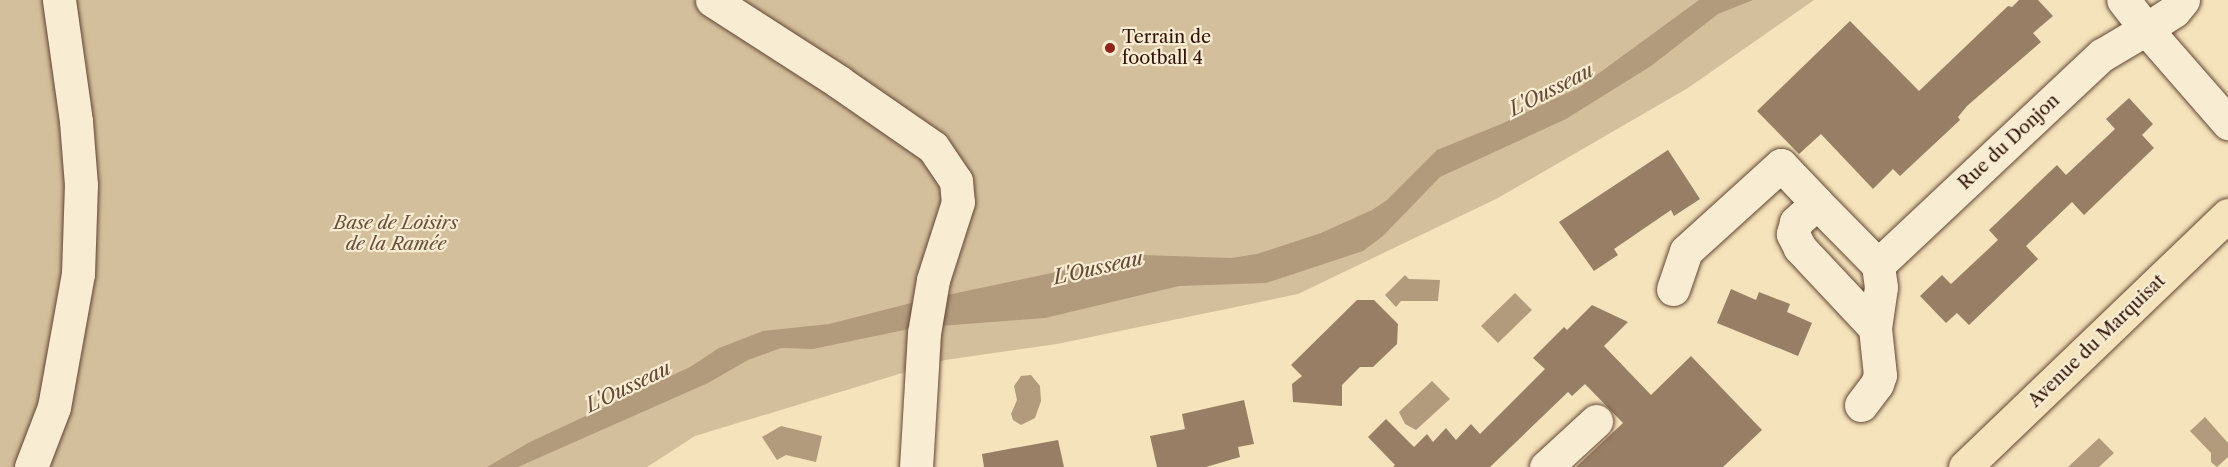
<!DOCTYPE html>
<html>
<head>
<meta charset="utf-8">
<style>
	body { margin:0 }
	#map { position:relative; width:2228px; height:467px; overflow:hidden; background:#f5e3bb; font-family:"Libre Caslon Text",serif }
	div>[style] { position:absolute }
	.green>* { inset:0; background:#d4bf9c }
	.water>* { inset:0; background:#b29b7d }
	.building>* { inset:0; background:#977e64 }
	.roads { filter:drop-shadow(0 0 2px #624532) drop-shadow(0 0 2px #624532) }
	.minor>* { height:33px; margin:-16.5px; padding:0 16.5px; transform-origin:16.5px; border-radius:16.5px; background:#f8edd3 }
	.major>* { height:33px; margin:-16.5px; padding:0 16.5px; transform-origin:16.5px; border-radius:16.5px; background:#f5e3bb }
	.dots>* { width:16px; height:16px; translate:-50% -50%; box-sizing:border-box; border:3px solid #f8edd3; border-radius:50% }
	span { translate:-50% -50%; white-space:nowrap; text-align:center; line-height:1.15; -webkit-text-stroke:4.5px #f8edd3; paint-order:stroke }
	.poi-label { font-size:18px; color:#311005 }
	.left { translate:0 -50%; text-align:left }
	.street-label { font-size:18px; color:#311005 }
	.park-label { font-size:18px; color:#6a4d3a; font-style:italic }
	.water-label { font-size:20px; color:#654835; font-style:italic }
</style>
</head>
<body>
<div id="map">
	<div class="green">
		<div style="clip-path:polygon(0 0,1814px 0,1688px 88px,1498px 198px,1298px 294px,1057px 344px,945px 360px,695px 436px,647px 467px,0 467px)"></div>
	</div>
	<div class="water">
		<div style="clip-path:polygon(1699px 0,1753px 0,1718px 14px,1651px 66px,1566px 119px,1440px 177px,1383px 236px,1363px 251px,1266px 283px,1179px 286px,1045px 318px,914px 328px,813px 349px,781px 348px,748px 360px,708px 383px,518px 467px,487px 467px,528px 443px,690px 367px,719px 348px,763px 331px,829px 324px,919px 301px,1117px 259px,1143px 255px,1231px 258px,1257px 254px,1321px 233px,1372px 210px,1387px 200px,1437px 150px,1501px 124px,1580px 87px)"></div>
		<div style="clip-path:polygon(1405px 275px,1409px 279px,1440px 280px,1438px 301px,1401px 301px,1396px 307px,1385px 295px)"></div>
		<div style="clip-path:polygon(1515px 293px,1532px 310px,1498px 343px,1481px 326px)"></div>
		<div style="clip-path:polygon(1031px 375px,1040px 386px,1041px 401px,1035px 418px,1021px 425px,1013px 420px,1011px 414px,1017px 400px,1014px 386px,1021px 376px)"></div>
		<div style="clip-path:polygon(1432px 381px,1450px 399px,1416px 430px,1405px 424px,1399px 412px)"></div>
		<div style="clip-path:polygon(2205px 417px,2228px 443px,2228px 457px,2217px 467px,2211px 462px,2211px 453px,2190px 431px)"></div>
		<div style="clip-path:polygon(781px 426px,822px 436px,816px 462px,786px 455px,777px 460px,762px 437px)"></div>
		<div style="clip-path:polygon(2099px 438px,2114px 453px,2099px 467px,2068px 467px)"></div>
	</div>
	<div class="building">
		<div style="clip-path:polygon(2019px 0,2038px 0,2053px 16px,2033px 33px,2041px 42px,1967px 106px,1958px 117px,1960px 120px,1900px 176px,1893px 169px,1873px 189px,1821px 134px,1799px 154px,1757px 111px,1850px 21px,1919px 91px,2008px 6px,2012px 7px)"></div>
		<div style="clip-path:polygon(2129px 98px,2153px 124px,2142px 135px,2154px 148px,2084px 215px,2072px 202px,2026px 246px,2038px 259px,1969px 325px,1957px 313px,1946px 323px,1920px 296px,1942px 275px,1951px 284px,1998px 240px,1989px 230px,2036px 185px,2057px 165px,2066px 175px,2115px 129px,2106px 119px)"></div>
		<div style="clip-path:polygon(1668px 150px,1700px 199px,1674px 216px,1671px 210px,1614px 249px,1618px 255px,1594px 271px,1559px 222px)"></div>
		<div style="clip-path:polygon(1731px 289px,1756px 300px,1759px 292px,1790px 304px,1787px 312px,1812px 323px,1798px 356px,1717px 323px)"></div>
		<div style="clip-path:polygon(1357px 300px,1374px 300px,1398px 324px,1397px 344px,1373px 367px,1360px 367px,1342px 385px,1342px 406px,1293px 402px,1292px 384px,1302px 376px,1291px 365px)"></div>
		<div style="clip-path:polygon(1592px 305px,1628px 322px,1604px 346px,1651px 395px,1691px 356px,1762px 430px,1723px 467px,1576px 467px,1623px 423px,1585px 384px,1572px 396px,1568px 392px,1490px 467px,1393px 467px,1395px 465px,1368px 437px,1386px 419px,1414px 447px,1427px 434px,1433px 442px,1446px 428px,1456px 440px,1471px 424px,1480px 434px,1545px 369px,1533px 358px,1564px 327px,1567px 330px)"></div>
		<div style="clip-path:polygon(1244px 400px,1254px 444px,1238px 447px,1240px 457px,1206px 467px,1157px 467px,1150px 436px,1185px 429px,1182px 414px)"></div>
		<div style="clip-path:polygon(1058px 440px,1064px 467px,984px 467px,982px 454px)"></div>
	</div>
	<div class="roads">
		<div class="minor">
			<div style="left:712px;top:0;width:151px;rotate:32.8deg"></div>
			<div style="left:839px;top:82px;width:114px;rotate:34.7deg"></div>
			<div style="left:933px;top:147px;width:41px;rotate:55.9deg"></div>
			<div style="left:956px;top:181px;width:21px;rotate:85deg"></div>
			<div style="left:958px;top:202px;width:82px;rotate:107.8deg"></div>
			<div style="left:933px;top:280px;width:54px;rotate:99.6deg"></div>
			<div style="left:924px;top:333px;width:134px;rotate:93.4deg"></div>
			<div style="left:2183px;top:0;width:14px;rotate:129deg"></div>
			<div style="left:2174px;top:11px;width:33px;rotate:147deg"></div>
			<div style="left:2146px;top:29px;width:125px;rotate:48.9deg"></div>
			<div style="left:1673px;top:289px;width:40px;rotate:-71.1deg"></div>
			<div style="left:1686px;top:251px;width:128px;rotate:-42.2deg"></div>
			<div style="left:1781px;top:165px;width:52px;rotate:46.5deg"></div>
			<div style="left:1875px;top:328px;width:110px;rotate:-133.2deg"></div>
			<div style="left:1800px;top:248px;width:16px;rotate:-117deg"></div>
			<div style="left:1793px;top:234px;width:12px;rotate:-76deg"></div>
			<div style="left:1796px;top:222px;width:28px;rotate:-42deg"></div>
			<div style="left:1817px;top:203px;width:87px;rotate:45.5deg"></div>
			<div style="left:1861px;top:405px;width:26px;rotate:-53deg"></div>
			<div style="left:1877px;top:384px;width:9px;rotate:-72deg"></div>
			<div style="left:1880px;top:375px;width:47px;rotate:-96.1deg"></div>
			<div style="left:1875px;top:328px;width:41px;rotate:-81.7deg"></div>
			<div style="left:1881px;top:287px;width:22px;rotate:-98deg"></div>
			<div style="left:1878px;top:265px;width:307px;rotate:-43.2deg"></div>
			<div style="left:2102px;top:55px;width:51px;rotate:-30.6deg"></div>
			<div style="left:2146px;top:29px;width:37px;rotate:-128deg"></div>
			<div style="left:31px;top:467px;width:64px;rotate:-69deg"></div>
			<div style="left:54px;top:407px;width:135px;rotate:-79.8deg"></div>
			<div style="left:78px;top:274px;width:89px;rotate:-88.1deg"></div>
			<div style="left:81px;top:185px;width:64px;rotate:-94.5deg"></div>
			<div style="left:76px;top:121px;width:122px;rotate:-98deg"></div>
			<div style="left:1546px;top:467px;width:68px;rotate:-42.6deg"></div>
		</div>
		<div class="major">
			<div style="left:1965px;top:467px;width:364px;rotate:-43.8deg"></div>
		</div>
	</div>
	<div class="dots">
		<div style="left:1110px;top:48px;background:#8f2418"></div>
	</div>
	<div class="poi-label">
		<span class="left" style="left:1122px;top:48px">Terrain de<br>football 4</span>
	</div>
	<div class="street-label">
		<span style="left:2009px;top:142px;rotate:-43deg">Rue du Donjon</span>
		<span style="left:2097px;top:341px;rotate:-44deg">Avenue du Marquisat</span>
	</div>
	<div class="park-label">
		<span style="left:396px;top:234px">Base de Loisirs<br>de la Ramée</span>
	</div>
	<div class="water-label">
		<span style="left:1551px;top:90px;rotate:-27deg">L'Ousseau</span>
		<span style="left:1098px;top:268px;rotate:-13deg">L'Ousseau</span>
		<span style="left:628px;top:387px;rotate:-26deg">L'Ousseau</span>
	</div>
</div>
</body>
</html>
